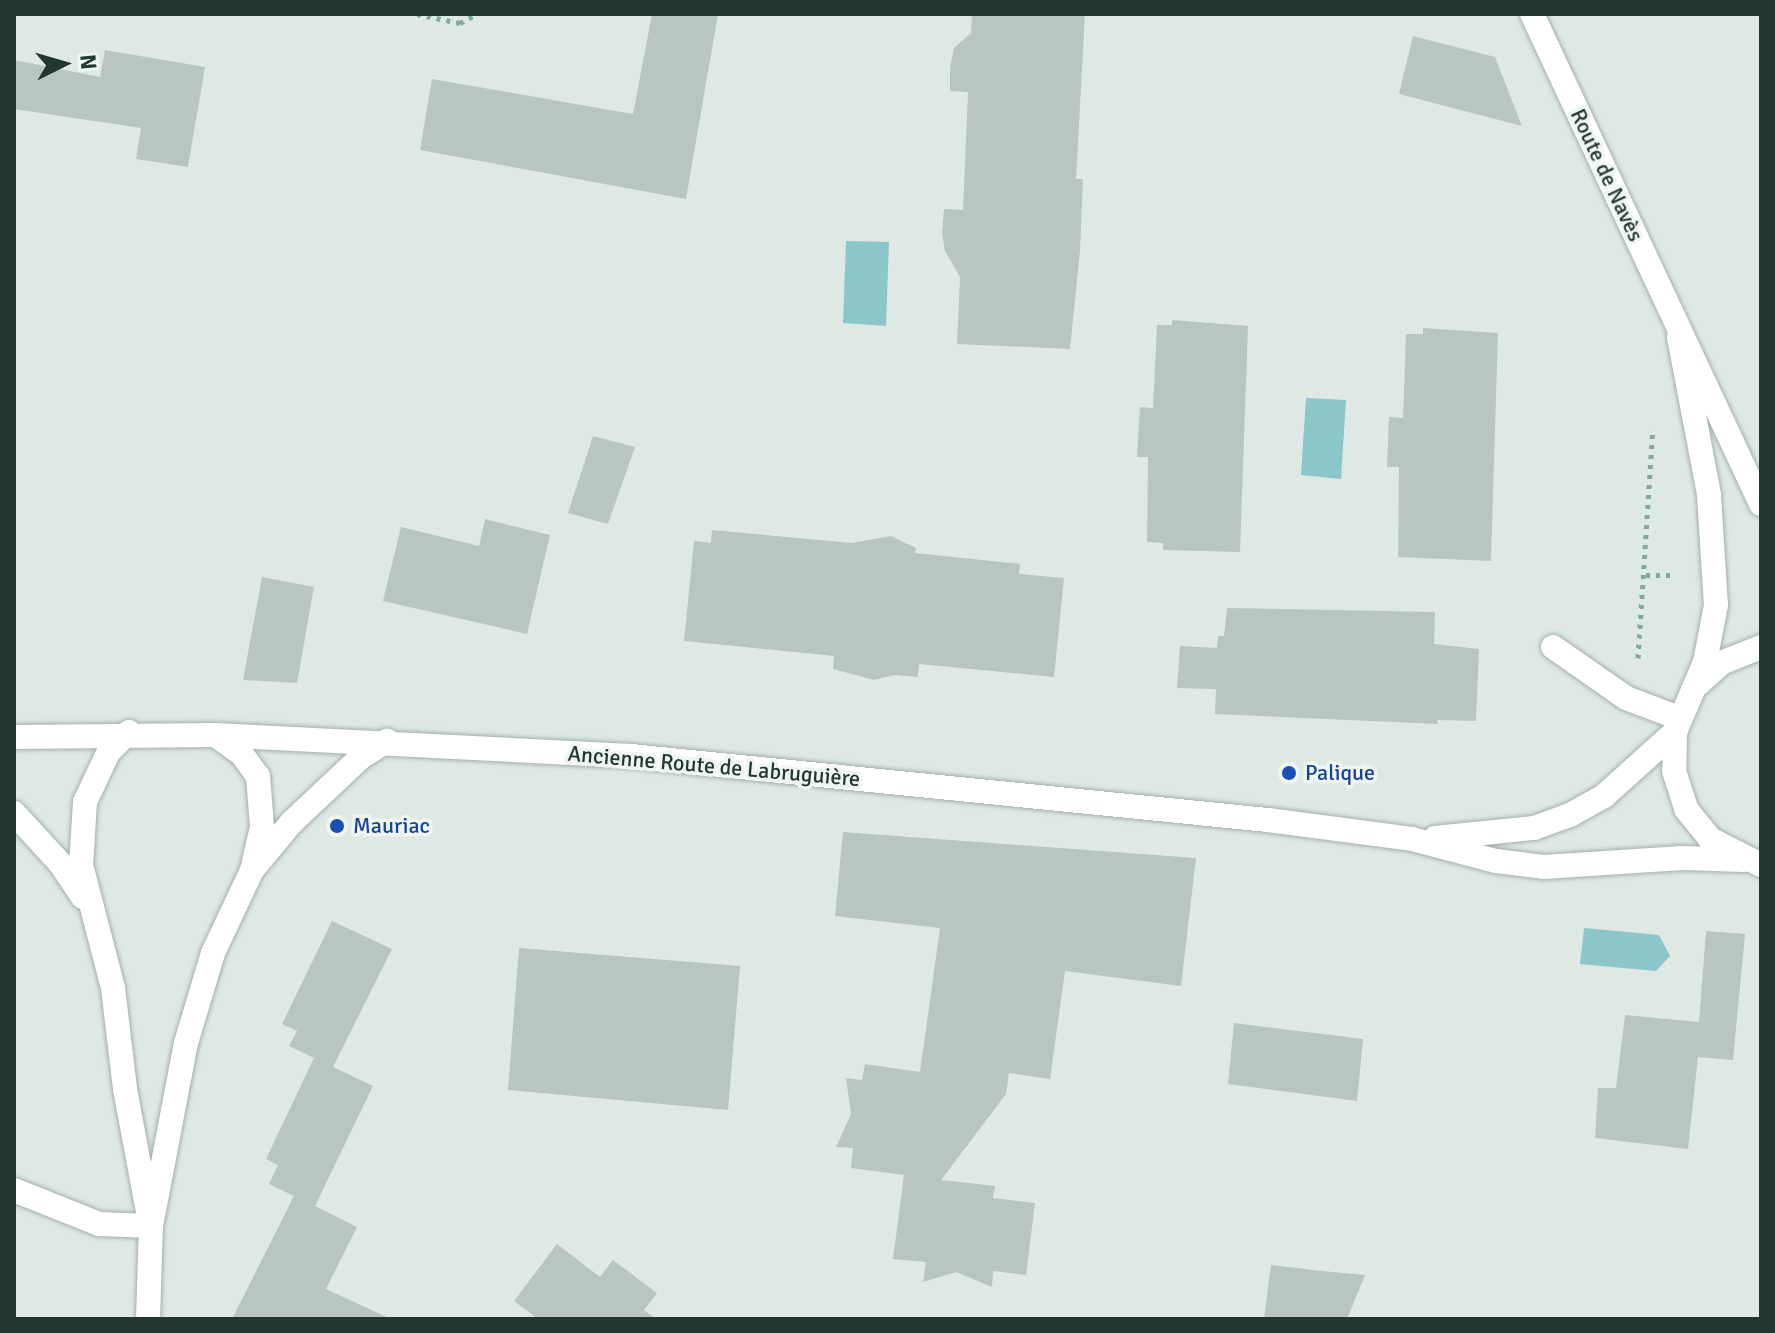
<!DOCTYPE html>
<html>
<head>
<meta charset="utf-8">
<style>
	body { margin:0 }
	#map { position:relative; width:1775px; height:1333px; overflow:hidden; background:#dfe9e4; font-family:Signika,sans-serif }
	div>[style] { position:absolute }
	.water>* { inset:0; background:#8bc6ca }
	.building>* { inset:0; background:#b8c6bf }
	.path>* { height:5px; margin-top:-2.5px; transform-origin:0; background:repeating-linear-gradient(90deg,#82aa9a 0 4px,transparent 0 10px) }
	.roads { filter:drop-shadow(0 0 2px #a3b0aa) drop-shadow(0 0 2px #a3b0aa) }
	.minor>* { height:24px; margin:-12px; padding:0 12px; transform-origin:12px; border-radius:12px; background:#fff }
	.tertiary>* { height:24px; margin:-12px; padding:0 12px; transform-origin:12px; border-radius:12px; background:#fff }
	.secondary>* { height:24px; margin:-12px; padding:0 12px; transform-origin:12px; border-radius:12px; background:#fff }
	.dots>* { width:22px; height:22px; translate:-50% -50%; box-sizing:border-box; border:4px solid #eff6f2; border-radius:50% }
	span { translate:-50% -50%; white-space:nowrap; text-align:center; line-height:1.15; -webkit-text-stroke:7px #eff6f2; paint-order:stroke }
	.street-label { font-size:22px; color:#223730 }
	.transit-label { font-size:22px; color:#164399 }
	.left { translate:0 -50%; text-align:left }
	.frame { position:absolute; inset:0; border:16px solid #223730; pointer-events:none }
	.north { position:absolute; left:24px; top:24px; width:80px; height:80px; -webkit-text-stroke:6px #eff6f2; paint-order:stroke; rotate:85deg; font-size:22px; font-weight:700; line-height:32px; text-align:center; color:#223730 }
	.north::after { content:''; display:block; margin:auto; width:28px; height:36px; background:#223730; clip-path:polygon(50% 0,100% 100%,50% 72%,0 100%) }
</style>
</head>
<body>
<div id="map">
	<div class="water">
		<div style="clip-path:polygon(846px 241px,889px 242px,886px 326px,843px 323px)"></div>
		<div style="clip-path:polygon(1306px 398px,1346px 400px,1341px 479px,1301px 475px)"></div>
		<div style="clip-path:polygon(1584px 928px,1659px 935px,1670px 956px,1656px 971px,1580px 964px)"></div>
	</div>
	<div class="building">
		<div style="clip-path:polygon(652px 14px,718px 14px,686px 199px,420px 150px,432px 79px,633px 114px)"></div>
		<div style="clip-path:polygon(972px 14px,1085px 14px,1076px 179px,1083px 179px,1080px 251px,1070px 349px,957px 344px,960px 277px,945px 251px,942px 233px,944px 209px,963px 210px,968px 92px,950px 91px,950px 67px,954px 48px,971px 33px)"></div>
		<div style="clip-path:polygon(1413px 36px,1495px 57px,1522px 126px,1399px 94px)"></div>
		<div style="clip-path:polygon(105px 50px,205px 67px,188px 167px,136px 159px,141px 128px,14px 109px,14px 60px,100px 77px)"></div>
		<div style="clip-path:polygon(1172px 320px,1248px 326px,1240px 552px,1163px 550px,1163px 543px,1147px 542px,1148px 457px,1137px 457px,1140px 407px,1153px 408px,1157px 325px,1172px 325px)"></div>
		<div style="clip-path:polygon(1423px 328px,1498px 333px,1491px 561px,1398px 557px,1399px 467px,1387px 467px,1389px 417px,1403px 418px,1406px 334px,1423px 334px)"></div>
		<div style="clip-path:polygon(593px 436px,635px 447px,608px 524px,568px 513px)"></div>
		<div style="clip-path:polygon(485px 519px,550px 535px,527px 634px,383px 601px,401px 527px,479px 546px)"></div>
		<div style="clip-path:polygon(712px 530px,852px 543px,891px 536px,916px 548px,915px 553px,1020px 564px,1019px 574px,1064px 578px,1054px 677px,919px 664px,918px 677px,894px 675px,874px 680px,833px 669px,834px 656px,684px 641px,694px 541px,711px 543px)"></div>
		<div style="clip-path:polygon(262px 577px,314px 587px,297px 683px,243px 680px)"></div>
		<div style="clip-path:polygon(1227px 608px,1435px 612px,1434px 644px,1479px 649px,1476px 721px,1437px 720px,1438px 724px,1215px 714px,1216px 689px,1177px 688px,1180px 646px,1217px 648px,1218px 636px,1224px 636px)"></div>
		<div style="clip-path:polygon(843px 832px,1196px 858px,1181px 986px,1065px 971px,1050px 1079px,1009px 1073px,1006px 1094px,941px 1180px,995px 1186px,993px 1198px,1035px 1203px,1026px 1275px,993px 1271px,992px 1287px,956px 1272px,923px 1282px,926px 1262px,893px 1259px,904px 1175px,851px 1168px,853px 1148px,836px 1147px,851px 1114px,846px 1078px,862px 1080px,865px 1064px,920px 1072px,940px 928px,835px 916px)"></div>
		<div style="clip-path:polygon(332px 921px,392px 949px,333px 1067px,373px 1086px,315px 1206px,357px 1227px,326px 1289px,391px 1319px,232px 1319px,294px 1196px,269px 1184px,278px 1165px,266px 1159px,314px 1058px,289px 1046px,297px 1031px,282px 1024px)"></div>
		<div style="clip-path:polygon(1706px 931px,1745px 934px,1733px 1060px,1698px 1057px,1688px 1149px,1595px 1138px,1598px 1088px,1616px 1088px,1625px 1015px,1699px 1022px)"></div>
		<div style="clip-path:polygon(519px 948px,740px 966px,728px 1110px,508px 1090px)"></div>
		<div style="clip-path:polygon(1234px 1023px,1363px 1039px,1357px 1101px,1228px 1084px)"></div>
		<div style="clip-path:polygon(557px 1244px,600px 1277px,613px 1260px,657px 1293px,644px 1310px,656px 1319px,538px 1319px,514px 1301px)"></div>
		<div style="clip-path:polygon(1271px 1265px,1322px 1271px,1365px 1275px,1347px 1319px,1264px 1319px)"></div>
	</div>
	<div class="path">
		<div style="left:417px;top:14px;width:44px;rotate:11.8deg"></div>
		<div style="left:460px;top:23px;width:19px;rotate:-28deg"></div>
		<div style="left:1646px;top:575px;width:30px"></div>
		<div style="left:1638px;top:658px;width:230px;rotate:-86.3deg"></div>
	</div>
	<div class="roads">
		<div class="minor">
			<div style="left:1553px;top:647px;width:89px;rotate:34.9deg"></div>
			<div style="left:1626px;top:698px;width:57px;rotate:20.7deg"></div>
			<div style="left:14px;top:1190px;width:92px;rotate:21.8deg"></div>
			<div style="left:99px;top:1224px;width:52px;rotate:2.2deg"></div>
		</div>
		<div class="tertiary">
			<div style="left:129px;top:732px;width:28px;rotate:136deg"></div>
			<div style="left:109px;top:751px;width:56px;rotate:115.2deg"></div>
			<div style="left:85px;top:802px;width:63px;rotate:93.6deg"></div>
			<div style="left:81px;top:865px;width:127px;rotate:75.4deg"></div>
			<div style="left:113px;top:988px;width:102px;rotate:83.2deg"></div>
			<div style="left:125px;top:1089px;width:125px;rotate:79.4deg"></div>
			<div style="left:215px;top:735px;width:32px;rotate:35deg"></div>
			<div style="left:241px;top:753px;width:29px;rotate:54deg"></div>
			<div style="left:258px;top:776px;width:51px;rotate:85.5deg"></div>
			<div style="left:262px;top:827px;width:37px;rotate:103deg"></div>
			<div style="left:14px;top:737px;width:201px;rotate:-0.6deg"></div>
			<div style="left:215px;top:735px;width:417px;rotate:2.9deg"></div>
			<div style="left:631px;top:756px;width:640px;rotate:5.74deg"></div>
			<div style="left:1268px;top:820px;width:145px;rotate:7.5deg"></div>
			<div style="left:1412px;top:839px;width:87px;rotate:14.7deg"></div>
			<div style="left:1496px;top:861px;width:48px;rotate:7.1deg"></div>
			<div style="left:1544px;top:867px;width:138px;rotate:-3.7deg"></div>
			<div style="left:1682px;top:858px;width:62px;rotate:1.8deg"></div>
			<div style="left:14px;top:813px;width:68px;rotate:47.4deg"></div>
			<div style="left:60px;top:863px;width:41px;rotate:55.9deg"></div>
			<div style="left:1435px;top:838px;width:100px;rotate:-5.8deg"></div>
			<div style="left:1534px;top:828px;width:38px;rotate:-20deg"></div>
			<div style="left:1570px;top:815px;width:39px;rotate:-29deg"></div>
			<div style="left:1604px;top:796px;width:96px;rotate:-42deg"></div>
			<div style="left:148px;top:1319px;width:93px;rotate:-88.2deg"></div>
			<div style="left:151px;top:1226px;width:186px;rotate:-79.2deg"></div>
			<div style="left:186px;top:1043px;width:94px;rotate:-73.3deg"></div>
			<div style="left:213px;top:953px;width:92px;rotate:-64.8deg"></div>
			<div style="left:252px;top:870px;width:61px;rotate:-50.3deg"></div>
			<div style="left:291px;top:823px;width:96px;rotate:-43.3deg"></div>
			<div style="left:361px;top:757px;width:31px;rotate:-32deg"></div>
		</div>
		<div class="secondary">
			<div style="left:1532px;top:14px;width:541px;rotate:64.95deg"></div>
			<div style="left:1679px;top:337px;width:161px;rotate:79.2deg"></div>
			<div style="left:1709px;top:495px;width:110px;rotate:86.4deg"></div>
			<div style="left:1716px;top:605px;width:58px;rotate:100.9deg"></div>
			<div style="left:1705px;top:662px;width:76px;rotate:113.2deg"></div>
			<div style="left:1675px;top:732px;width:39px;rotate:91deg"></div>
			<div style="left:1674px;top:771px;width:40px;rotate:72deg"></div>
			<div style="left:1686px;top:809px;width:38px;rotate:51deg"></div>
			<div style="left:1710px;top:839px;width:57px;rotate:27deg"></div>
			<div style="left:1698px;top:684px;width:31px;rotate:-42deg"></div>
			<div style="left:1721px;top:663px;width:43px;rotate:-21.8deg"></div>
		</div>
	</div>
	<div class="dots">
		<div style="left:1289px;top:773px;background:#1a4fb4"></div>
		<div style="left:337px;top:826px;background:#1a4fb4"></div>
	</div>
	<div class="street-label">
		<span style="left:1607px;top:175px;rotate:65deg">Route de Navès</span>
		<span style="left:714px;top:766px;rotate:5deg">Ancienne Route de Labruguière</span>
	</div>
	<div class="transit-label">
		<span class="left" style="left:1305px;top:773px">Palique</span>
		<span class="left" style="left:353px;top:826px">Mauriac</span>
	</div>
	<div class="frame"></div>
	<div class="north">N</div>
</div>
</body>
</html>
